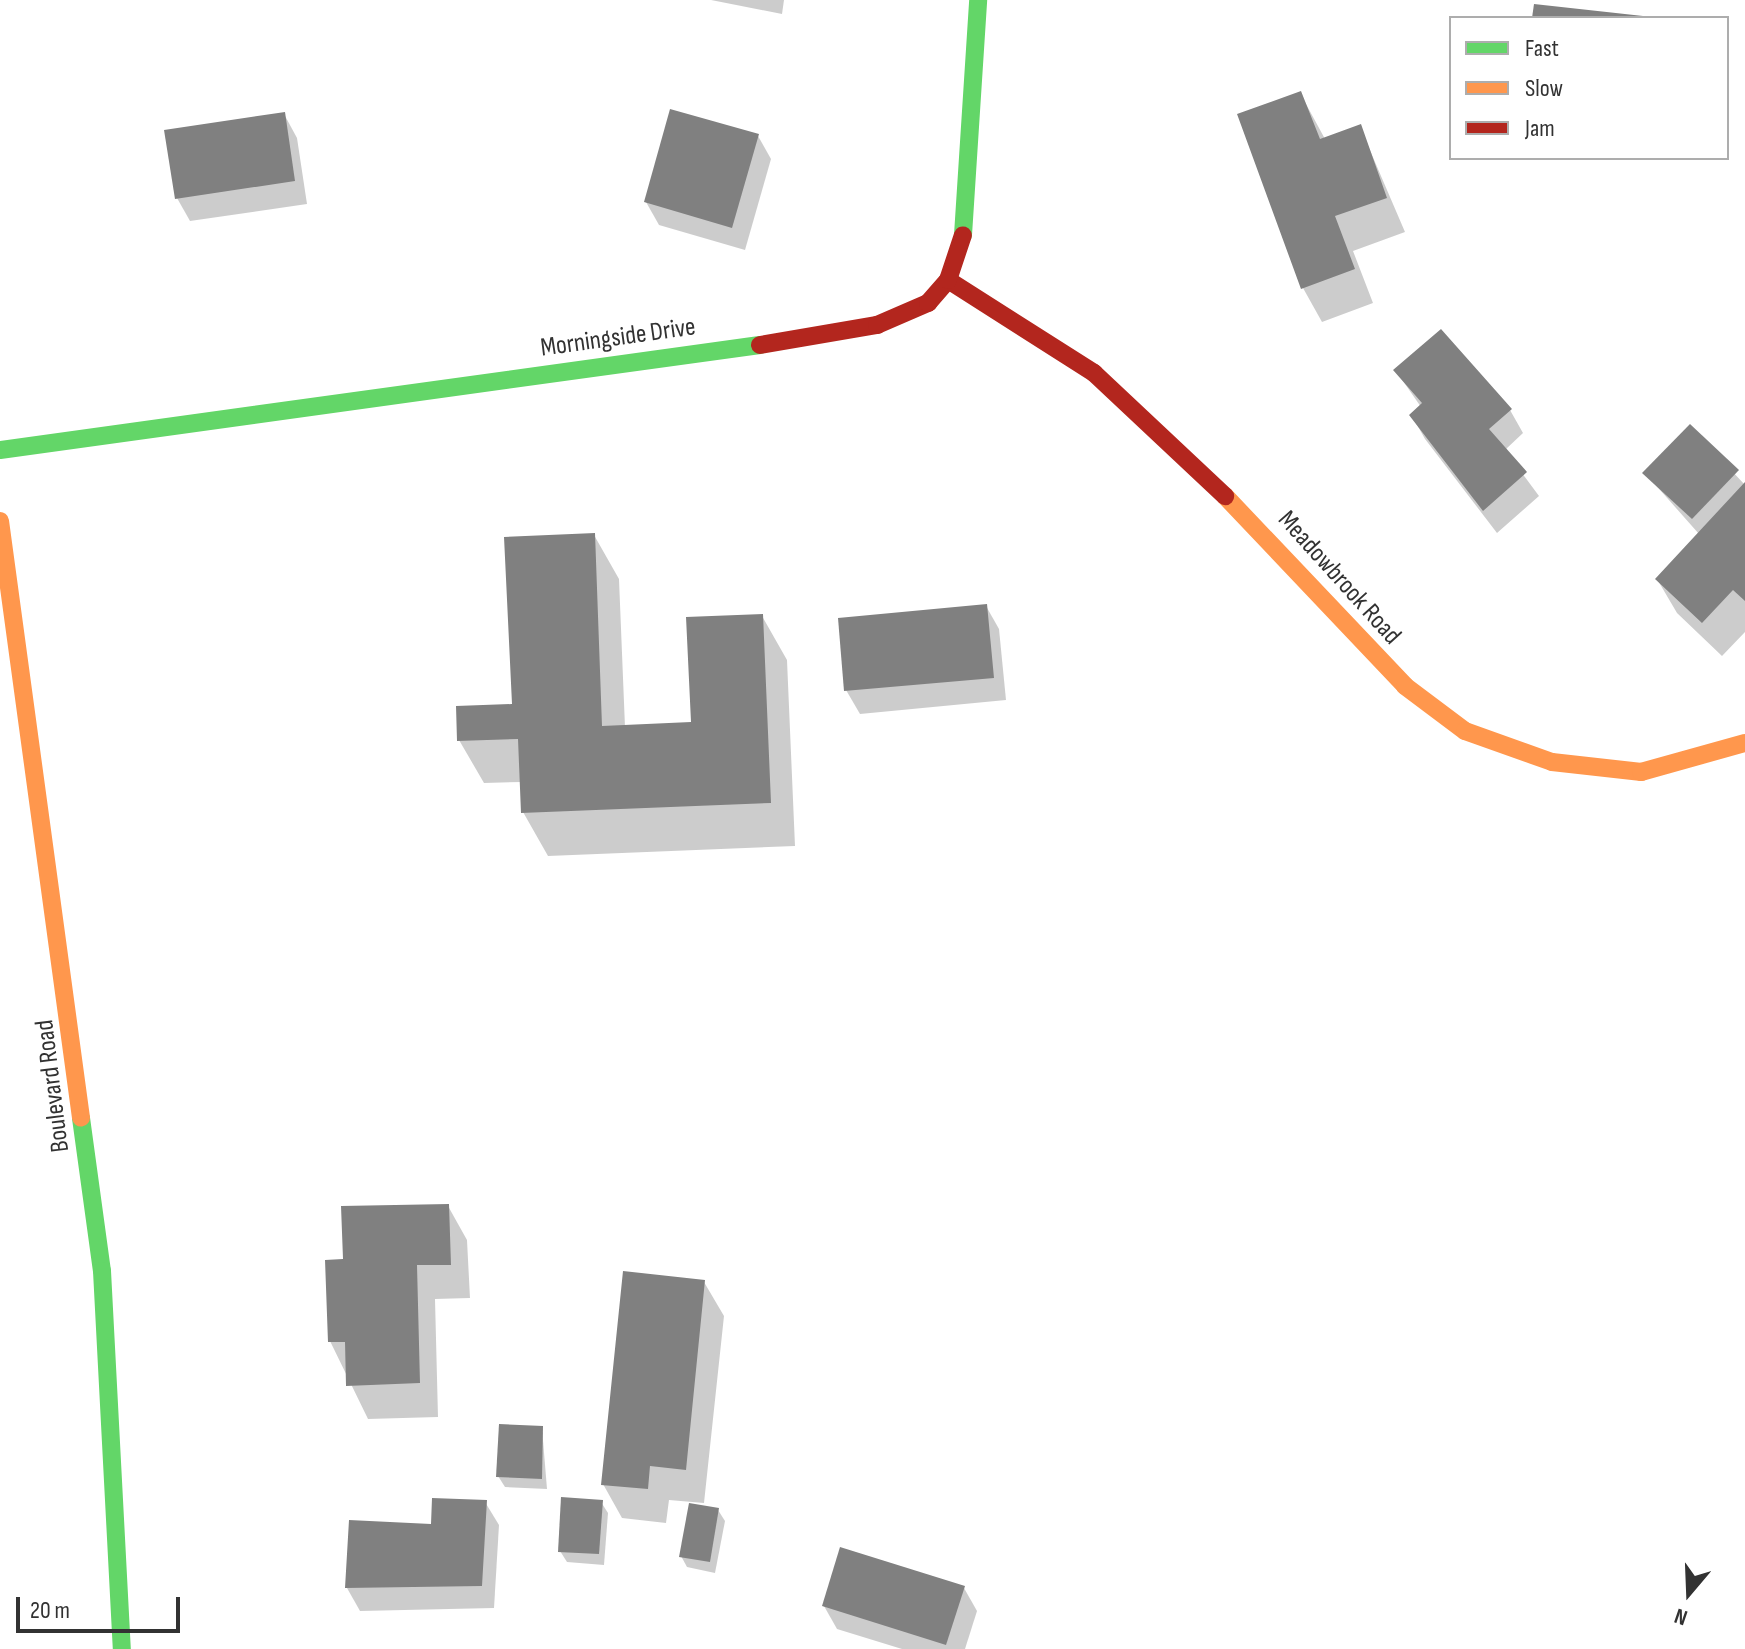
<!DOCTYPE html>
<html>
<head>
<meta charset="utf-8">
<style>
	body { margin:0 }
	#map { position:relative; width:1745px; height:1649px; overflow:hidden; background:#fff; font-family:"Sofia Sans Condensed",sans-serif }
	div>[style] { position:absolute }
	.shadow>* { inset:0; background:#0003 }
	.building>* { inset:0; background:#808080 }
	.fast>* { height:18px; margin:-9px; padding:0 9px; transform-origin:9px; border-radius:9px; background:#63d668 }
	.slow>* { height:18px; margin:-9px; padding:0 9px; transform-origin:9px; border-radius:9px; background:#ff974d }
	.jam>* { height:18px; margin:-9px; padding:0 9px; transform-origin:9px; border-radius:9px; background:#b3261e }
	span { translate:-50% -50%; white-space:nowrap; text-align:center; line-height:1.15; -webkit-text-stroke:8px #fff; paint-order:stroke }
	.street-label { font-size:26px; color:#323232 }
	.legend { position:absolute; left:1449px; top:16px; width:280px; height:144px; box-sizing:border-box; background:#fff; border:2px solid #adadad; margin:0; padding:10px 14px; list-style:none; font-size:24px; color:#323232 }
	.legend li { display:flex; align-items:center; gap:16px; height:40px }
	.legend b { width:40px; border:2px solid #adadad }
	.north { position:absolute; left:1649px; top:1553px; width:80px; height:80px; -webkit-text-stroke:6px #fff; paint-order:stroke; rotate:199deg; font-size:22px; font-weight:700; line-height:32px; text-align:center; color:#323232 }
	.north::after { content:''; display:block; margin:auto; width:28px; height:36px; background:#323232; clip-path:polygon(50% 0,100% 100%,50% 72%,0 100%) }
	.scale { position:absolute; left:16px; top:1597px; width:164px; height:36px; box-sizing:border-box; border:4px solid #323232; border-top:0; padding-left:10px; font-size:24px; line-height:28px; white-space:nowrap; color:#323232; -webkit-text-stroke:6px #fff; paint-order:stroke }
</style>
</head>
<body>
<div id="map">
	<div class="shadow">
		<div style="clip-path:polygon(711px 0,784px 0,782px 14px)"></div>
		<div style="clip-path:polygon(1300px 93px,1325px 139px,1360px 127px,1405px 232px,1353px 251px,1373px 303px,1322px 322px,1303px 288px)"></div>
		<div style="clip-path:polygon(284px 114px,297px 138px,307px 204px,190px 221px,177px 198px)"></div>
		<div style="clip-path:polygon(758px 136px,771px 159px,745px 250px,659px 225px,646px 202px)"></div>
		<div style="clip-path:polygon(1396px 371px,1510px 410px,1523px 433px,1505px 450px,1539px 496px,1497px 533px,1425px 439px,1412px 416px,1421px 407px)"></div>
		<div style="clip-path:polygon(1690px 426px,1745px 485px,1745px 632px,1722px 656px,1677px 613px,1657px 579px,1699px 534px,1645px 473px)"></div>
		<div style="clip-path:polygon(594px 535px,619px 579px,625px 727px,693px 724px,762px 616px,787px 660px,795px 846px,548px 856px,523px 812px,522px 782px,484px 783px,459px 740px,514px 706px)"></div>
		<div style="clip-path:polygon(986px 606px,999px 629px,1006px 700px,860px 714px,846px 690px)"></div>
		<div style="clip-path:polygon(448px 1206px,467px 1240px,470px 1298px,435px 1299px,438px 1417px,368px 1419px,330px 1341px,345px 1261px)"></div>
		<div style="clip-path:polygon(704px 1282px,724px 1316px,704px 1503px,669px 1500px,666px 1523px,622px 1518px,603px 1484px)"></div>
		<div style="clip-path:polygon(542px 1428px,547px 1489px,505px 1487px,498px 1476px)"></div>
		<div style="clip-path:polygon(485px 1502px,499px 1525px,494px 1608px,360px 1611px,347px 1588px,432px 1526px)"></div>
		<div style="clip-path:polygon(601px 1502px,608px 1513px,604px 1565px,567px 1562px,560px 1551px)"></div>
		<div style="clip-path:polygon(718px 1510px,725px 1521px,715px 1573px,687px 1567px,681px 1556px)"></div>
		<div style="clip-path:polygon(964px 1588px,977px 1611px,965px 1649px,902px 1649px,837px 1629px,824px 1606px)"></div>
	</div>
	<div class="building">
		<div style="clip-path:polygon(1534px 4px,1643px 16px,1642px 18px,1532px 18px)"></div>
		<div style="clip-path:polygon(1301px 91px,1320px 139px,1361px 124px,1387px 198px,1335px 216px,1355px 269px,1301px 289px,1237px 114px)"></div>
		<div style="clip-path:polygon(670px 109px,759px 134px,732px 228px,644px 202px)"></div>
		<div style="clip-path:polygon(285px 112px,295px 181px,175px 199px,164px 130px)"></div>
		<div style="clip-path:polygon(1441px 329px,1512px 409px,1489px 429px,1527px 472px,1483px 511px,1409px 415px,1422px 403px,1393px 370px)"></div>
		<div style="clip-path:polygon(1690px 424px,1739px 470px,1692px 519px,1642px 473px)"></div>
		<div style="clip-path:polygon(1745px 482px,1745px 601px,1733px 590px,1702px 623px,1655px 579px)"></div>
		<div style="clip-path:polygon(595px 533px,602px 726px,691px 722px,686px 617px,763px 614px,771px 803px,521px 813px,518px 739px,457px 741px,456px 706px,512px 704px,504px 537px)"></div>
		<div style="clip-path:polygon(987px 604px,994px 678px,844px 691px,838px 618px)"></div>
		<div style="clip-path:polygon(449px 1204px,451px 1265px,417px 1265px,420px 1383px,346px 1386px,345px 1342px,328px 1342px,325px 1260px,343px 1259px,341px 1206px)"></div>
		<div style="clip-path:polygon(623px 1271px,705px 1280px,686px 1470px,650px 1466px,648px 1489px,601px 1485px)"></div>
		<div style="clip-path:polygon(499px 1424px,543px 1426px,542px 1479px,496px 1477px)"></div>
		<div style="clip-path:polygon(561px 1497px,603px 1500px,599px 1554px,558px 1552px)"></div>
		<div style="clip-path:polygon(432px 1498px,487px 1500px,482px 1586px,345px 1588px,349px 1520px,431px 1524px)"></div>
		<div style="clip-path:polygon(689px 1503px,719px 1508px,710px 1562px,679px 1557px)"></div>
		<div style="clip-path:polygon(840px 1547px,965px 1586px,946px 1645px,822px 1606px)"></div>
	</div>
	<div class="fast">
		<div style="left:963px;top:235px;width:235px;rotate:-86.3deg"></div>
		<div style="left:0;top:450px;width:767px;rotate:-7.87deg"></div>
		<div style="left:81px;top:1118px;width:154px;rotate:82.2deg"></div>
		<div style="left:102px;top:1271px;width:379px;rotate:87deg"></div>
	</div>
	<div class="slow">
		<div style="left:1225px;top:496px;width:262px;rotate:46.5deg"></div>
		<div style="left:1405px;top:686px;width:75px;rotate:36.9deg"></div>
		<div style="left:1465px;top:731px;width:92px;rotate:19.6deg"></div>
		<div style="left:1552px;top:762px;width:90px;rotate:6.4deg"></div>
		<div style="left:1641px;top:772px;width:108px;rotate:-15.6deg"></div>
		<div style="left:0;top:521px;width:602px;rotate:82.27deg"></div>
	</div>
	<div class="jam">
		<div style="left:948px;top:280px;width:173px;rotate:32.5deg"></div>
		<div style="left:1094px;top:373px;width:180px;rotate:43.2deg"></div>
		<div style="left:760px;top:345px;width:119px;rotate:-9.7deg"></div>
		<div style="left:877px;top:325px;width:56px;rotate:-23.3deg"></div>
		<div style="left:928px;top:303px;width:30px;rotate:-49deg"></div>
		<div style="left:948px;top:280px;width:47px;rotate:-71.6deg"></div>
	</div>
	<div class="street-label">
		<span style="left:618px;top:338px;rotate:-8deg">Morningside Drive</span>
		<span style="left:1339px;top:578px;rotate:48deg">Meadowbrook Road</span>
		<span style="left:53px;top:1086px;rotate:-97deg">Boulevard Road</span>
	</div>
	<ul class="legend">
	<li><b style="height:10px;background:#63d668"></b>Fast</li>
	<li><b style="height:10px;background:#ff974d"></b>Slow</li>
	<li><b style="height:10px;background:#b3261e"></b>Jam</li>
	</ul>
	<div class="north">N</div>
	<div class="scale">20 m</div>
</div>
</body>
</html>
